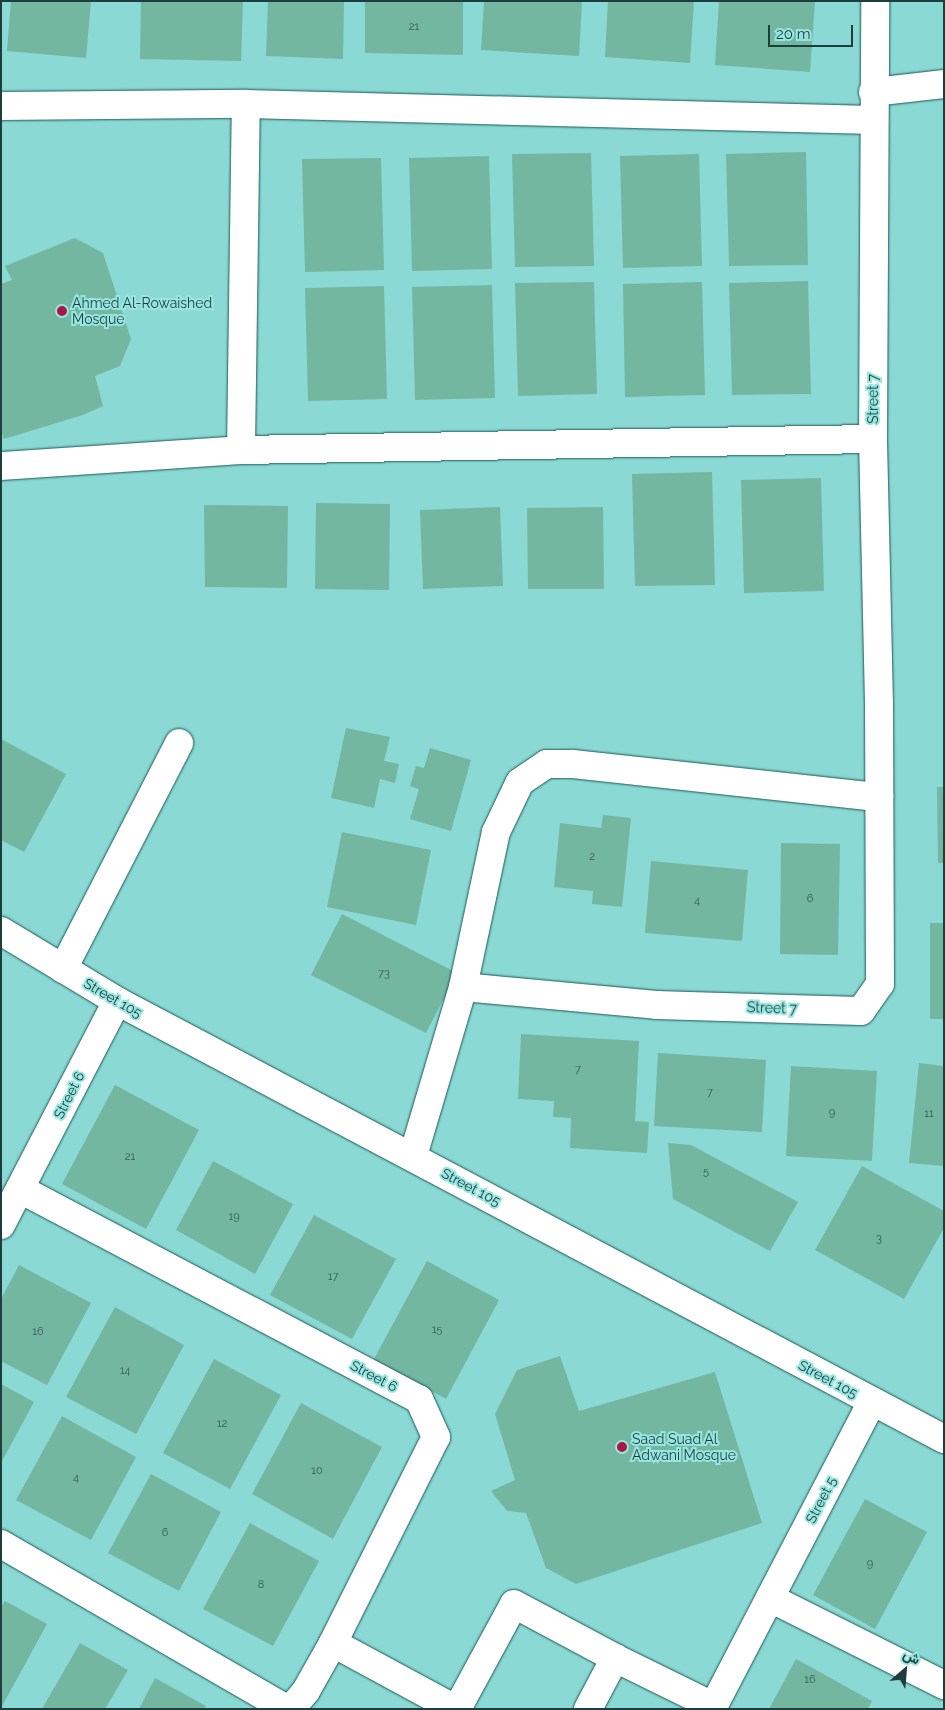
<!DOCTYPE html>
<html>
<head>
<meta charset="utf-8">
<style>
	body { margin:0 }
	#map { position:relative; width:945px; height:1710px; overflow:hidden; background:#8bd9d4; font-family:Raleway,Vazirmatn,sans-serif }
	div>[style] { position:absolute }
	.building>* { inset:0; background:#73b7a0 }
	.roads { filter:drop-shadow(0 0 1px #1b5956) drop-shadow(0 0 1px #1b5956) }
	.minor>* { height:28px; margin:-14px; padding:0 14px; transform-origin:14px; border-radius:14px; background:#fff }
	.dots>* { width:14px; height:14px; translate:-50% -50%; box-sizing:border-box; border:2px solid #98e6e1; border-radius:50% }
	span { translate:-50% -50%; white-space:nowrap; text-align:center; line-height:1.15; -webkit-text-stroke:4px #98e6e1; paint-order:stroke }
	.number-label { font-size:11px; color:#325c55 }
	.number-label span { -webkit-text-stroke-width:0 }
	.poi-label { font-size:14px; color:#1d3e3c }
	.left { translate:0 -50%; text-align:left }
	.street-label { font-size:14px; color:#1d3e3c }
	.frame { position:absolute; inset:0; border:2px solid #1d3e3c; pointer-events:none }
	.north { position:absolute; left:880px; top:1645px; width:50px; height:50px; -webkit-text-stroke:4px #98e6e1; paint-order:stroke; rotate:27deg; font-size:14px; font-weight:700; line-height:20px; text-align:center; color:#1d3e3c }
	.north::after { content:''; display:block; margin:auto; width:18px; height:22px; background:#1d3e3c; clip-path:polygon(50% 0,100% 100%,50% 72%,0 100%) }
	.scale { position:absolute; left:768px; top:25px; width:85px; height:22px; box-sizing:border-box; border:2px solid #1d3e3c; border-top:0; padding-left:6px; font-size:15px; line-height:18px; white-space:nowrap; color:#1d3e3c; -webkit-text-stroke:4px #98e6e1; paint-order:stroke }
</style>
</head>
<body>
<div id="map">
	<div class="building">
		<div style="clip-path:polygon(11px 1px,91px 1px,86px 58px,7px 51px)"></div>
		<div style="clip-path:polygon(141px 1px,243px 1px,241px 61px,140px 59px)"></div>
		<div style="clip-path:polygon(268px 1px,344px 1px,343px 59px,266px 56px)"></div>
		<div style="clip-path:polygon(365px 1px,463px 1px,463px 55px,365px 53px)"></div>
		<div style="clip-path:polygon(484px 1px,582px 1px,579px 56px,481px 50px)"></div>
		<div style="clip-path:polygon(608px 1px,694px 1px,690px 63px,605px 57px)"></div>
		<div style="clip-path:polygon(719px 1px,815px 1px,810px 72px,715px 65px)"></div>
		<div style="clip-path:polygon(806px 152px,808px 265px,729px 266px,726px 154px)"></div>
		<div style="clip-path:polygon(591px 153px,594px 266px,515px 267px,512px 154px)"></div>
		<div style="clip-path:polygon(699px 154px,702px 266px,623px 268px,620px 156px)"></div>
		<div style="clip-path:polygon(489px 156px,492px 269px,412px 271px,409px 158px)"></div>
		<div style="clip-path:polygon(381px 158px,384px 270px,305px 272px,302px 159px)"></div>
		<div style="clip-path:polygon(75px 238px,103px 253px,131px 339px,120px 366px,95px 376px,103px 406px,83px 415px,4px 439px,1px 431px,1px 284px,12px 280px,5px 266px)"></div>
		<div style="clip-path:polygon(808px 281px,811px 394px,732px 395px,729px 283px)"></div>
		<div style="clip-path:polygon(594px 282px,597px 394px,518px 396px,515px 283px)"></div>
		<div style="clip-path:polygon(702px 282px,705px 395px,625px 397px,623px 284px)"></div>
		<div style="clip-path:polygon(492px 285px,495px 398px,415px 400px,412px 287px)"></div>
		<div style="clip-path:polygon(384px 286px,387px 399px,308px 401px,305px 288px)"></div>
		<div style="clip-path:polygon(712px 472px,715px 585px,635px 586px,632px 474px)"></div>
		<div style="clip-path:polygon(821px 478px,824px 591px,744px 593px,741px 480px)"></div>
		<div style="clip-path:polygon(316px 503px,390px 504px,389px 590px,315px 589px)"></div>
		<div style="clip-path:polygon(204px 505px,288px 506px,287px 588px,205px 587px)"></div>
		<div style="clip-path:polygon(500px 507px,503px 586px,423px 589px,420px 510px)"></div>
		<div style="clip-path:polygon(603px 507px,604px 589px,528px 589px,527px 508px)"></div>
		<div style="clip-path:polygon(346px 728px,390px 737px,384px 761px,399px 764px,395px 783px,380px 779px,374px 808px,331px 798px)"></div>
		<div style="clip-path:polygon(1px 739px,66px 774px,24px 852px,1px 840px)"></div>
		<div style="clip-path:polygon(430px 748px,471px 760px,451px 831px,410px 819px,419px 789px,410px 786px,416px 766px,424px 768px)"></div>
		<div style="clip-path:polygon(937px 787px,944px 787px,944px 863px,938px 863px)"></div>
		<div style="clip-path:polygon(603px 815px,631px 818px,622px 907px,592px 904px,593px 891px,554px 887px,560px 823px,601px 828px)"></div>
		<div style="clip-path:polygon(342px 832px,431px 850px,416px 925px,327px 907px)"></div>
		<div style="clip-path:polygon(781px 843px,840px 844px,838px 955px,780px 954px)"></div>
		<div style="clip-path:polygon(651px 861px,748px 870px,742px 941px,645px 933px)"></div>
		<div style="clip-path:polygon(342px 914px,457px 973px,426px 1033px,311px 975px)"></div>
		<div style="clip-path:polygon(930px 923px,944px 923px,944px 1019px,930px 1019px)"></div>
		<div style="clip-path:polygon(521px 1034px,639px 1041px,635px 1121px,649px 1122px,647px 1153px,570px 1148px,571px 1118px,553px 1117px,554px 1101px,518px 1099px)"></div>
		<div style="clip-path:polygon(658px 1053px,766px 1060px,762px 1132px,654px 1126px)"></div>
		<div style="clip-path:polygon(919px 1063px,944px 1066px,944px 1166px,909px 1163px)"></div>
		<div style="clip-path:polygon(791px 1066px,877px 1071px,872px 1161px,786px 1156px)"></div>
		<div style="clip-path:polygon(115px 1085px,199px 1130px,146px 1229px,62px 1184px)"></div>
		<div style="clip-path:polygon(668px 1143px,691px 1145px,798px 1202px,770px 1251px,673px 1199px)"></div>
		<div style="clip-path:polygon(213px 1161px,293px 1204px,255px 1274px,176px 1230px)"></div>
		<div style="clip-path:polygon(862px 1166px,944px 1211px,944px 1228px,904px 1299px,815px 1250px)"></div>
		<div style="clip-path:polygon(314px 1215px,396px 1259px,352px 1339px,270px 1295px)"></div>
		<div style="clip-path:polygon(427px 1261px,499px 1300px,446px 1399px,374px 1359px)"></div>
		<div style="clip-path:polygon(19px 1265px,91px 1303px,47px 1385px,1px 1361px,1px 1299px)"></div>
		<div style="clip-path:polygon(115px 1307px,184px 1345px,136px 1434px,66px 1397px)"></div>
		<div style="clip-path:polygon(560px 1356px,579px 1411px,715px 1372px,762px 1523px,576px 1584px,546px 1568px,526px 1513px,507px 1511px,491px 1491px,515px 1480px,495px 1414px,517px 1370px)"></div>
		<div style="clip-path:polygon(214px 1359px,281px 1395px,230px 1489px,163px 1453px)"></div>
		<div style="clip-path:polygon(1px 1384px,34px 1402px,1px 1463px)"></div>
		<div style="clip-path:polygon(301px 1403px,382px 1447px,333px 1539px,252px 1494px)"></div>
		<div style="clip-path:polygon(62px 1416px,136px 1457px,91px 1540px,16px 1500px)"></div>
		<div style="clip-path:polygon(151px 1474px,221px 1512px,179px 1591px,108px 1553px)"></div>
		<div style="clip-path:polygon(865px 1499px,927px 1532px,875px 1629px,813px 1595px)"></div>
		<div style="clip-path:polygon(250px 1523px,319px 1561px,273px 1646px,203px 1609px)"></div>
		<div style="clip-path:polygon(5px 1601px,47px 1624px,1px 1708px,1px 1607px)"></div>
		<div style="clip-path:polygon(80px 1643px,128px 1670px,105px 1709px,42px 1709px)"></div>
		<div style="clip-path:polygon(796px 1659px,872px 1701px,868px 1709px,769px 1709px)"></div>
		<div style="clip-path:polygon(155px 1678px,206px 1706px,204px 1709px,139px 1709px)"></div>
	</div>
	<div class="roads">
		<div class="minor">
			<div style="left:873px;top:92px;width:71px;rotate:-6.4deg"></div>
			<div style="left:1px;top:106px;width:245px;rotate:-0.5deg"></div>
			<div style="left:246px;top:104px;width:627px;rotate:1.46deg"></div>
			<div style="left:241px;top:450px;width:346px;rotate:-89.2deg"></div>
			<div style="left:1px;top:466px;width:241px;rotate:-3.8deg"></div>
			<div style="left:241px;top:450px;width:632px;rotate:-1deg"></div>
			<div style="left:1px;top:931px;width:135px;rotate:31.1deg"></div>
			<div style="left:117px;top:1001px;width:936px;rotate:27.91deg"></div>
			<div style="left:63px;top:969px;width:254px;rotate:-62.8deg"></div>
			<div style="left:463px;top:987px;width:194px;rotate:5.3deg"></div>
			<div style="left:656px;top:1005px;width:205px;rotate:1.7deg"></div>
			<div style="left:861px;top:1011px;width:33px;rotate:-55deg"></div>
			<div style="left:880px;top:984px;width:280px;rotate:-90.2deg"></div>
			<div style="left:879px;top:704px;width:265px;rotate:-91.3deg"></div>
			<div style="left:873px;top:439px;width:438px;rotate:-89.7deg"></div>
			<div style="left:413px;top:1156px;width:176px;rotate:-73.5deg"></div>
			<div style="left:463px;top:987px;width:158px;rotate:-78deg"></div>
			<div style="left:496px;top:832px;width:55px;rotate:-64.4deg"></div>
			<div style="left:520px;top:782px;width:32px;rotate:-34deg"></div>
			<div style="left:547px;top:764px;width:26px"></div>
			<div style="left:573px;top:764px;width:308px;rotate:6.2deg"></div>
			<div style="left:20px;top:1189px;width:451px;rotate:27.8deg"></div>
			<div style="left:419px;top:1399px;width:42px;rotate:65.9deg"></div>
			<div style="left:436px;top:1437px;width:230px;rotate:116.6deg"></div>
			<div style="left:333px;top:1643px;width:55px;rotate:119.4deg"></div>
			<div style="left:306px;top:1691px;width:23px;rotate:130deg"></div>
			<div style="left:1px;top:1225px;width:252px;rotate:-62.6deg"></div>
			<div style="left:1px;top:1544px;width:330px;rotate:30deg"></div>
			<div style="left:770px;top:1598px;width:195px;rotate:26.6deg"></div>
			<div style="left:333px;top:1643px;width:139px;rotate:28.4deg"></div>
			<div style="left:457px;top:1709px;width:119px;rotate:-61.5deg"></div>
			<div style="left:514px;top:1604px;width:115px;rotate:28.1deg"></div>
			<div style="left:588px;top:1709px;width:58px;rotate:-62.1deg"></div>
			<div style="left:615px;top:1658px;width:109px;rotate:26.1deg"></div>
			<div style="left:712px;top:1709px;width:346px;rotate:-62.5deg"></div>
		</div>
	</div>
	<div class="dots">
		<div style="left:62px;top:311px;background:#aa1645"></div>
		<div style="left:622px;top:1447px;background:#aa1645"></div>
	</div>
	<div class="number-label">
		<span style="left:414px;top:27px">21</span>
		<span style="left:592px;top:857px">2</span>
		<span style="left:810px;top:899px">6</span>
		<span style="left:697px;top:901px">4</span>
		<span style="left:384px;top:974px">73</span>
		<span style="left:578px;top:1070px">7</span>
		<span style="left:710px;top:1093px">7</span>
		<span style="left:832px;top:1113px">9</span>
		<span style="left:929px;top:1114px">11</span>
		<span style="left:130px;top:1157px">21</span>
		<span style="left:706px;top:1172px">5</span>
		<span style="left:234px;top:1217px">19</span>
		<span style="left:879px;top:1239px">3</span>
		<span style="left:333px;top:1277px">17</span>
		<span style="left:437px;top:1330px">15</span>
		<span style="left:38px;top:1332px">16</span>
		<span style="left:125px;top:1371px">14</span>
		<span style="left:222px;top:1424px">12</span>
		<span style="left:317px;top:1471px">10</span>
		<span style="left:76px;top:1478px">4</span>
		<span style="left:165px;top:1533px">6</span>
		<span style="left:870px;top:1564px">9</span>
		<span style="left:261px;top:1585px">8</span>
		<span style="left:810px;top:1680px">16</span>
	</div>
	<div class="poi-label">
		<span class="left" style="left:72px;top:311px">Ahmed Al-Rowaished<br>Mosque</span>
		<span class="left" style="left:632px;top:1447px">Saad Suad Al<br>Adwani Mosque</span>
	</div>
	<div class="street-label">
		<span style="left:873px;top:399px;rotate:-90deg">Street 7</span>
		<span style="left:113px;top:998px;rotate:30deg">Street 105</span>
		<span style="left:772px;top:1008px;rotate:2deg">Street 7</span>
		<span style="left:69px;top:1095px;rotate:-63deg">Street 6</span>
		<span style="left:471px;top:1187px;rotate:28deg">Street 105</span>
		<span style="left:374px;top:1376px;rotate:28deg">Street 6</span>
		<span style="left:828px;top:1379px;rotate:28deg">Street 105</span>
		<span style="left:821px;top:1500px;rotate:-63deg">Street 5</span>
	</div>
	<div class="frame"></div>
	<div class="north">ش</div>
	<div class="scale">20 m</div>
</div>
</body>
</html>
